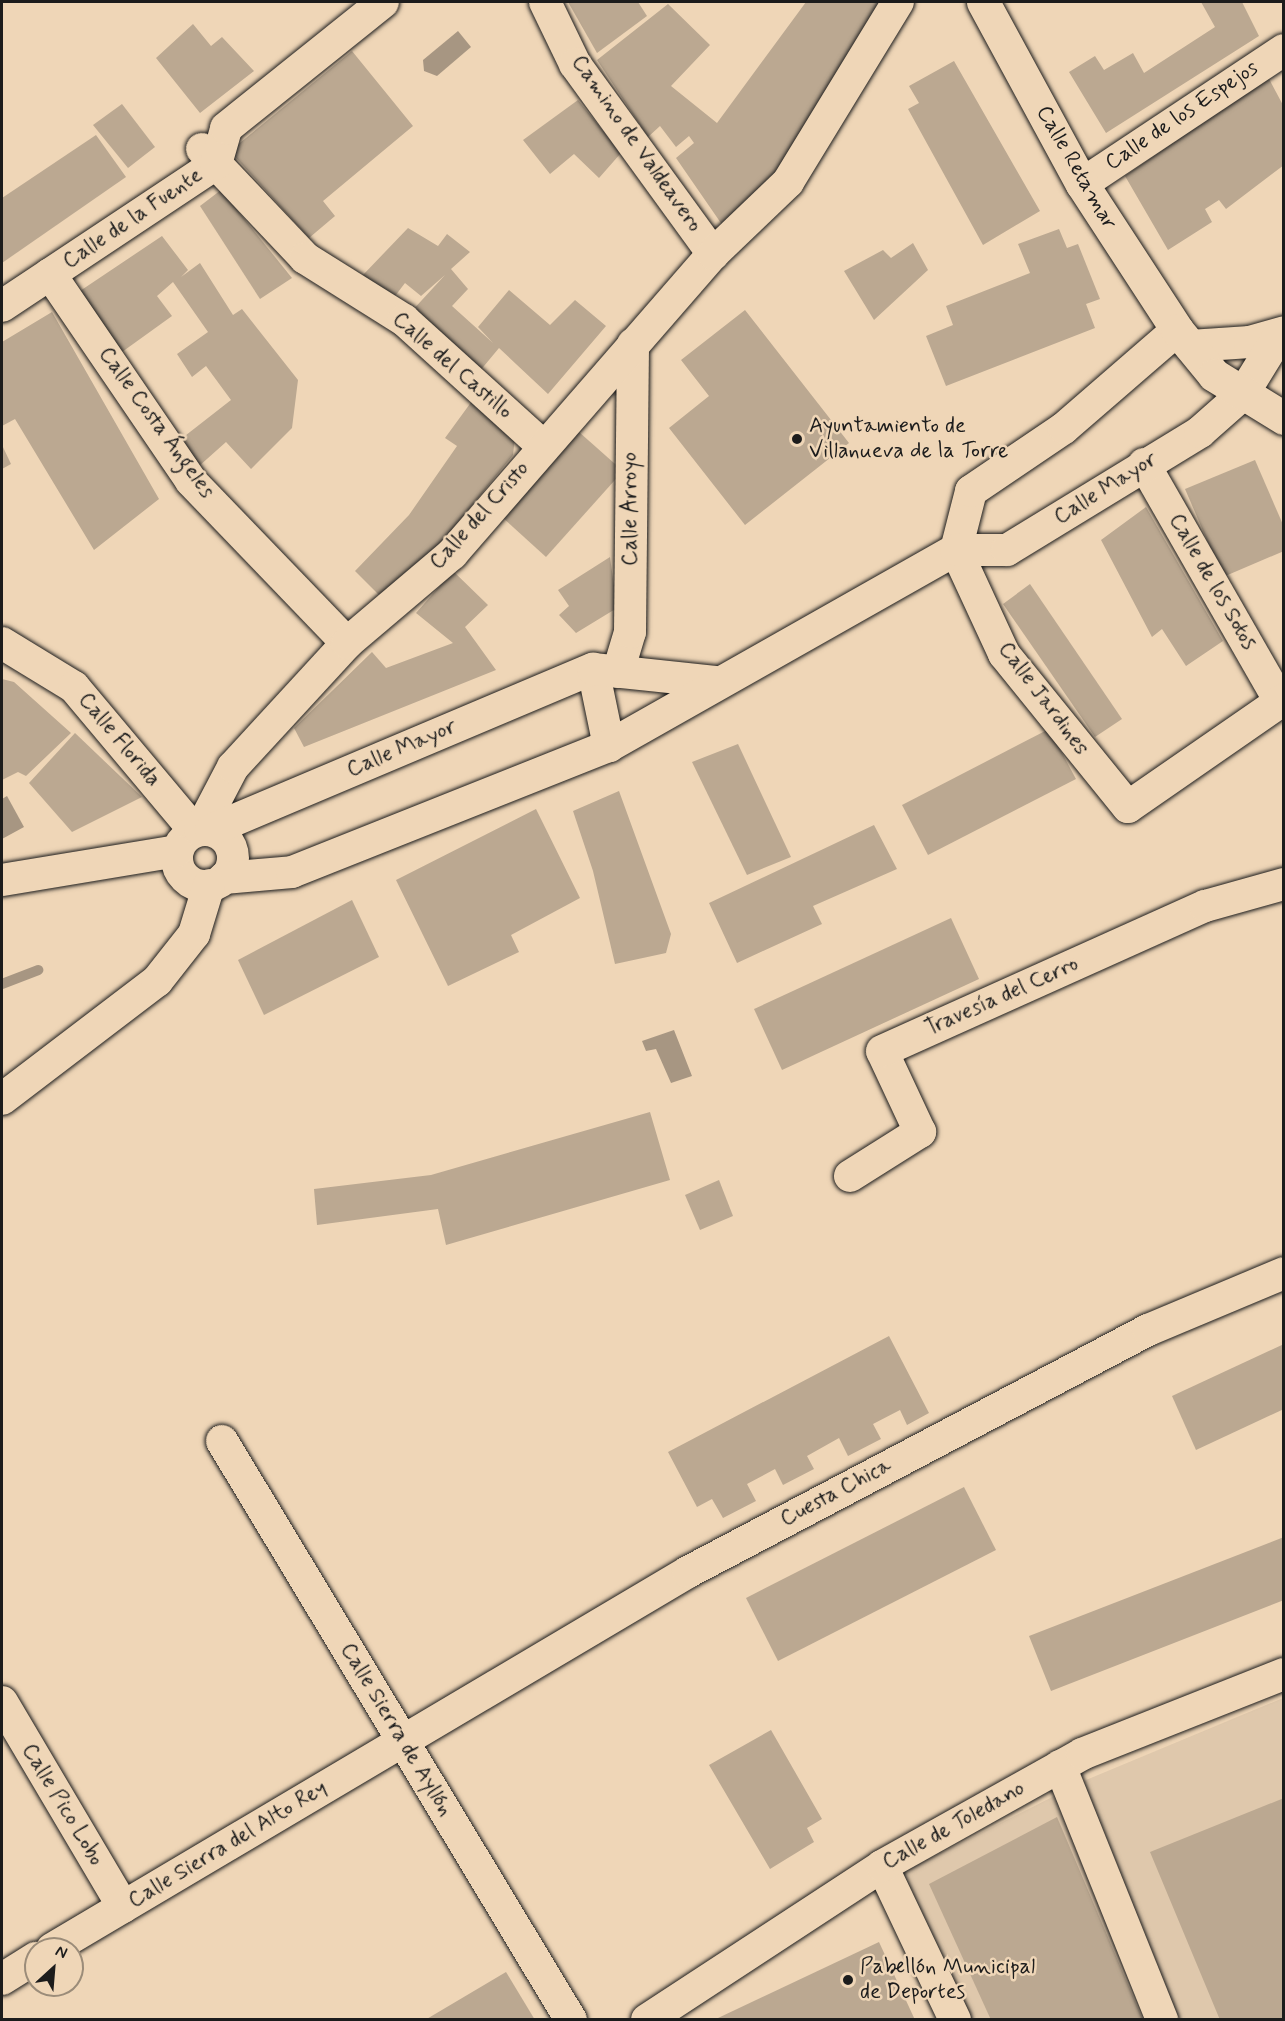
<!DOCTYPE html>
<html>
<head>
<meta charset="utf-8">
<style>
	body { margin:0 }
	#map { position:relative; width:1285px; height:2021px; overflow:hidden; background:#efd6b7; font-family:Mynerve,sans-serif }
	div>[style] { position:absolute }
	.built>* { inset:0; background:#dfc8ac }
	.water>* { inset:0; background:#a79682 }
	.stream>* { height:10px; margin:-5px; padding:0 5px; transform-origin:5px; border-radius:5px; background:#a79682 }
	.building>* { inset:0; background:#bba891 }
	.roads { filter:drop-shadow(0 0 2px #1c1c1c) drop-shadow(0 0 2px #1c1c1c) }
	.street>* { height:32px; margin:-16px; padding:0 16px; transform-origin:16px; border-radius:16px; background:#efd6b7 }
	.street>.ring { margin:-16px; padding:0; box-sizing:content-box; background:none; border:32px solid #efd6b7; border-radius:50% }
	.secondary>* { height:33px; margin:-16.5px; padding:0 16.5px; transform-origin:16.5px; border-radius:16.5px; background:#efd6b7 }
	.dots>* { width:16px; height:16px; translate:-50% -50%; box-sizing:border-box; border:3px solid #efd6b7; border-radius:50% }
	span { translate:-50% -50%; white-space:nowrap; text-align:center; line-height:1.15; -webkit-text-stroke:5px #efd6b7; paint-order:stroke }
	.street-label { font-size:22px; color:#1c1c1c }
	.poi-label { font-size:22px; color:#1c1c1c }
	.left { translate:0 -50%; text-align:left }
	.frame { position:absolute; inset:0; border:3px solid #1c1c1c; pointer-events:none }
	.north { position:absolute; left:24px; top:1937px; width:60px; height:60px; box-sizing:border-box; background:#efd6b7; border:2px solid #9b8c79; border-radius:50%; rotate:26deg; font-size:16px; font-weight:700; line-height:24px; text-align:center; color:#1c1c1c }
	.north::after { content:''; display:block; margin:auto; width:21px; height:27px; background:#1c1c1c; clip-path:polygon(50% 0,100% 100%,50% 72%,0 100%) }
</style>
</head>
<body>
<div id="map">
	<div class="built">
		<div style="clip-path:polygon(1283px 1698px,1283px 2019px,971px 2019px,901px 1873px,1086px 1780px)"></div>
	</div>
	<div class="water">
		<div style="clip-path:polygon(458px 31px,471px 47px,437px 76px,424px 71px,423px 60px)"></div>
		<div style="clip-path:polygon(7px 796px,24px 827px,2px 839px,2px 799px)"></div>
		<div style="clip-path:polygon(674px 1030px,692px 1076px,671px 1083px,656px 1049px,646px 1051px,642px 1041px)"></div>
	</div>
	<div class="stream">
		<div style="left:2px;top:984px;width:39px;rotate:-21deg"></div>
	</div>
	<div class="building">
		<div style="clip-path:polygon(568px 2px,638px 2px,647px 16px,597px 53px)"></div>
		<div style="clip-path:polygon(806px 2px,890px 2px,783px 173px,725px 229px,676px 158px,694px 143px,689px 136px,676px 147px,660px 126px,648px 137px,597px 60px,668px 4px,710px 45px,671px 86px,717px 123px)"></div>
		<div style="clip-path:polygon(1201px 2px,1242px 2px,1259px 36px,1106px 133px,1069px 72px,1095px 56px,1104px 70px,1133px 53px,1144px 73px,1215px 27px)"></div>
		<div style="clip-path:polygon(193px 24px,211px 46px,222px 37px,254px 71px,200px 113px,156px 58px)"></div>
		<div style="clip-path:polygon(352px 51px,413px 126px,323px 201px,335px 216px,309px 238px,230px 151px)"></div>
		<div style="clip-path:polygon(954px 61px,1040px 211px,983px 245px,908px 109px,919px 103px,909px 86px)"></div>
		<div style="clip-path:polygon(1268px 77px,1284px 107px,1284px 165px,1226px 209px,1219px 200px,1205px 209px,1212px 222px,1168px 250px,1125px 176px)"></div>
		<div style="clip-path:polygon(578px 100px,621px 153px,599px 178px,574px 154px,550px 174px,523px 140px)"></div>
		<div style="clip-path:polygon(122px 104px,155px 147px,128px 168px,93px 125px)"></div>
		<div style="clip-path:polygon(96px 135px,126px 177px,2px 263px,2px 198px)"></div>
		<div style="clip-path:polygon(221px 190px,292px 278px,260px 299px,200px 206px)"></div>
		<div style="clip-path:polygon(408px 228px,438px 246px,447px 234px,470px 252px,451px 269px,468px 289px,452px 306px,493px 343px,478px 327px,509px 290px,550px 325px,575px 300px,606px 326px,548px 394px,499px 348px,479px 372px,410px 313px,445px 275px,421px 296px,405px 283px,392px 300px,362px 276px)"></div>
		<div style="clip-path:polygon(1059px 229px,1067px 248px,1078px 244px,1100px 299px,1086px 304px,1095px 328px,946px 386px,926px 336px,953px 325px,946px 306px,1030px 273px,1018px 244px)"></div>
		<div style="clip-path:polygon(162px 236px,188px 270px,181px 277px,200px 263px,233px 315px,242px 309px,298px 380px,292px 428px,251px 469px,226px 442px,198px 467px,181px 439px,231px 400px,206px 366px,192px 377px,177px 354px,208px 332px,173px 282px,157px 296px,172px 316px,122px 352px,80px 291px)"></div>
		<div style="clip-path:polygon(913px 243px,928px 270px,874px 320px,844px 271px,883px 250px,891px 258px)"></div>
		<div style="clip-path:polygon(745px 310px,849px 443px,745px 525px,669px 428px,709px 396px,681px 360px)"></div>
		<div style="clip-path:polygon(52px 312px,159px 499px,94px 550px,15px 419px,2px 426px,2px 342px)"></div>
		<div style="clip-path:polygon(472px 401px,515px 437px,513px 455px,443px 541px,385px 601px,355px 571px,409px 515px,457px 446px,445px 438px)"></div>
		<div style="clip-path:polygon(579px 432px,623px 471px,546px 557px,503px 518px)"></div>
		<div style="clip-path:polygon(2px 445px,11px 464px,2px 469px)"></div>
		<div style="clip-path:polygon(1255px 460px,1284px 527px,1284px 551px,1223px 577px,1185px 489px)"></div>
		<div style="clip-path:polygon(1146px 507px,1223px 641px,1186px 666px,1162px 629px,1152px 637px,1101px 540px)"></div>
		<div style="clip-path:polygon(610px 557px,617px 608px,576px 633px,559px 615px,569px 606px,558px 590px)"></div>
		<div style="clip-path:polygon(453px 571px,488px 605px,465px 627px,496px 670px,304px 747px,294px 728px,372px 652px,386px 668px,453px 643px,416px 613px)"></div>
		<div style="clip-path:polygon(1030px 584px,1122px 719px,1095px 737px,1003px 604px)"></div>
		<div style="clip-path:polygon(2px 679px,14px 682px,71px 733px,26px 776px,18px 772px,2px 780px)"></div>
		<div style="clip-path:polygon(1049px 729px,1076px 779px,928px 855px,902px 805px)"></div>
		<div style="clip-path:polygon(75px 733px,142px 797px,72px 832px,29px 783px)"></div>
		<div style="clip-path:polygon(738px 744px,791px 857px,747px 875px,692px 762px)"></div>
		<div style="clip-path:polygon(619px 791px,671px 934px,666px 953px,615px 964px,593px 871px,573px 811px)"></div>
		<div style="clip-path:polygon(536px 809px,580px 898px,511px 935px,519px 952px,448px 986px,396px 880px)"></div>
		<div style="clip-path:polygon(874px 825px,897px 869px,813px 906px,822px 924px,737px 963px,709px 903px)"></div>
		<div style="clip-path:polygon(352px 900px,379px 957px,264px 1015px,238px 960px)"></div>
		<div style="clip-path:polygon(951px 918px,979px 979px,782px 1070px,754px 1009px)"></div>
		<div style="clip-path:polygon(650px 1112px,670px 1180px,446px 1245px,438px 1209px,317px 1225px,314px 1189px,431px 1175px)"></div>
		<div style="clip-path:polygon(719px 1180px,733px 1216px,700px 1230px,685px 1195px)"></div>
		<div style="clip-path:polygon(889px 1336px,929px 1413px,907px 1425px,900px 1410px,873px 1424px,881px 1439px,848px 1456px,839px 1438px,807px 1456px,814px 1469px,783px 1485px,775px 1469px,747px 1484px,756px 1501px,723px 1518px,712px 1499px,697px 1507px,668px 1452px)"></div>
		<div style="clip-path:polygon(1284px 1344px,1284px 1409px,1196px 1450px,1172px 1396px)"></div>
		<div style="clip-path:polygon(964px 1487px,996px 1550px,778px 1661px,746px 1598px)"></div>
		<div style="clip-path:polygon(1284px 1537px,1284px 1600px,1051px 1691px,1029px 1636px)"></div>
		<div style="clip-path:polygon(771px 1730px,822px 1819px,807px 1828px,814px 1842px,770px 1869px,709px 1765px)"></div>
		<div style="clip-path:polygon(1284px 1798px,1284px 2020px,1220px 2020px,1150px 1852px)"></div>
		<div style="clip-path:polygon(1057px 1817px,1143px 2020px,991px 2020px,929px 1884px)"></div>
		<div style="clip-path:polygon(879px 1942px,915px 2020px,719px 2020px,718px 2018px)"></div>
		<div style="clip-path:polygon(506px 1972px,535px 2020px,425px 2020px)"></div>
	</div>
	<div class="roads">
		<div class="street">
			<div style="left:545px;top:2px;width:69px;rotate:64.2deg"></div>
			<div style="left:575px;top:64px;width:235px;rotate:54deg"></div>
			<div style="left:202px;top:149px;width:150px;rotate:46.6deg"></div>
			<div style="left:305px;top:258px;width:117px;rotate:32.1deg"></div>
			<div style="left:404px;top:320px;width:186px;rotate:42.2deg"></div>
			<div style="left:1082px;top:184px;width:242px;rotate:-33.6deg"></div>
			<div style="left:50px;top:274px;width:250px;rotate:55.7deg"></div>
			<div style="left:191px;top:481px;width:225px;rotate:46.1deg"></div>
			<div style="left:2px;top:306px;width:257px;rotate:-33.6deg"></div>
			<div style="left:216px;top:164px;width:37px;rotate:-74deg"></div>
			<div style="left:226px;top:128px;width:201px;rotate:-38.7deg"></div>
			<div style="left:1190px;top:346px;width:60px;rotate:-3.8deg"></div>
			<div style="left:1250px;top:342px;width:35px;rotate:-16deg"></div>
			<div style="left:1144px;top:464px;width:273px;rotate:60.2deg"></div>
			<div style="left:956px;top:550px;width:115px;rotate:65.2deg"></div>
			<div style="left:1004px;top:654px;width:197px;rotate:51deg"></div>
			<div style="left:1128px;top:807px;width:190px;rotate:-34.7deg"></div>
			<div style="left:956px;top:550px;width:61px;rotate:-75.7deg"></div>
			<div style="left:971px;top:491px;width:112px;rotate:-34.1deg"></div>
			<div style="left:1064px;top:428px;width:150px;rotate:-40.9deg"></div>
			<div style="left:2px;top:643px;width:84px;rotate:31.4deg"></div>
			<div style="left:74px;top:687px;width:188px;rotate:50deg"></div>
			<div style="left:593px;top:669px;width:79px;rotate:78.3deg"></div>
			<div style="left:618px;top:672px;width:42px;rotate:-73.3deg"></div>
			<div style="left:630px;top:632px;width:288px;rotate:-89.4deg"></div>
			<div class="ring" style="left:177px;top:830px;width:24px;height:24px"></div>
			<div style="left:200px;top:830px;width:71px;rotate:-62.4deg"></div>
			<div style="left:233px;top:767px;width:168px;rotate:-47.4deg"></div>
			<div style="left:347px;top:643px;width:138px;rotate:-40.3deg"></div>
			<div style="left:452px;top:554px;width:398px;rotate:-49deg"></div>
			<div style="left:713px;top:254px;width:104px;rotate:-43.8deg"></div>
			<div style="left:788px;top:182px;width:211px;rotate:-58.6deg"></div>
			<div style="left:211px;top:830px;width:415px;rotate:-22.9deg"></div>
			<div style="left:593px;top:669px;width:125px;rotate:6deg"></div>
			<div style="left:224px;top:878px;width:68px;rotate:-5deg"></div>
			<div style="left:292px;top:872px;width:341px;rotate:-21.7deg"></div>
			<div style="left:609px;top:746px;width:399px;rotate:-29.5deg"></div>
			<div style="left:956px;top:550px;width:51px"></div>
			<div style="left:1007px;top:550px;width:226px;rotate:-31.4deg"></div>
			<div style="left:1200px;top:432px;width:57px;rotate:-41.5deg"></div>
			<div style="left:1243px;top:394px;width:70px;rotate:-58.3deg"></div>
			<div style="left:2px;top:880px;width:177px;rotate:-9.4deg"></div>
			<div style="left:2px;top:1099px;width:195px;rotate:-37.3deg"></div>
			<div style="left:157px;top:981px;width:60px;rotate:-51.8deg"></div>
			<div style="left:194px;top:934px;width:51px;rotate:-73deg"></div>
			<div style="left:850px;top:1176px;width:83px;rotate:-32.2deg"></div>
			<div style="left:920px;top:1132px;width:89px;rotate:-115.1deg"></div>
			<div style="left:882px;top:1051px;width:354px;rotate:-24.2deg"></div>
			<div style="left:1205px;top:906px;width:82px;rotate:-15.6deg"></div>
			<div style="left:222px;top:1441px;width:676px;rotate:58.92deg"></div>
			<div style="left:2px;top:1702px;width:238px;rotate:59.4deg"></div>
			<div style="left:1060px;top:1766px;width:274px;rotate:68.1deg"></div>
			<div style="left:882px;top:1866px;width:170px;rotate:64.6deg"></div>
			<div style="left:52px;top:1949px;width:739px;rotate:-30.66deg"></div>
			<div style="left:688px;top:1572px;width:520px;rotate:-27.75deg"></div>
			<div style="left:1148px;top:1330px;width:147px;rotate:-22.7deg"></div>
			<div style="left:2px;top:1979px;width:40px;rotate:-32deg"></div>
			<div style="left:647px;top:2020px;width:281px;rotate:-33.2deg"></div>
			<div style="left:882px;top:1866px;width:229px;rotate:-29.2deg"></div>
			<div style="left:1082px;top:1754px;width:217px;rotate:-21.6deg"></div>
		</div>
		<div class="secondary">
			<div style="left:983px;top:2px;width:207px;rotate:61.5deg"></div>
			<div style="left:1082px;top:184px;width:174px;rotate:56.9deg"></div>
			<div style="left:1177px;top:330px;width:58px;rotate:50.6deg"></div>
			<div style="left:1214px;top:375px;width:82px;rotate:31.6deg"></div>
		</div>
	</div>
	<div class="dots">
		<div style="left:797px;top:439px;background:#1c1c1c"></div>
		<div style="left:848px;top:1980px;background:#1c1c1c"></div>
	</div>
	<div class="street-label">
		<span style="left:1182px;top:116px;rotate:-34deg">Calle de los Espejos</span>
		<span style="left:636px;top:144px;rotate:55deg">Camino de Valdeavero</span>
		<span style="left:1076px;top:168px;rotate:60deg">Calle Retamar</span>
		<span style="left:133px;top:219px;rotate:-34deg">Calle de la Fuente</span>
		<span style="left:452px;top:366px;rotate:41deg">Calle del Castillo</span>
		<span style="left:156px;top:423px;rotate:54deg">Calle Costa Ángeles</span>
		<span style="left:1106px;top:489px;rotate:-32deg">Calle Mayor</span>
		<span style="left:631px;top:509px;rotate:-90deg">Calle Arroyo</span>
		<span style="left:480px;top:516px;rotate:-48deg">Calle del Cristo</span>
		<span style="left:1212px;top:582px;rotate:60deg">Calle de los Sotos</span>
		<span style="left:1043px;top:699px;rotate:53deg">Calle Jardines</span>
		<span style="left:119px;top:740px;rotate:50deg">Calle Florida</span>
		<span style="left:402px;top:749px;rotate:-23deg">Calle Mayor</span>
		<span style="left:1002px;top:997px;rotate:-24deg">Travesía del Cerro</span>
		<span style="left:836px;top:1493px;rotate:-28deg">Cuesta Chica</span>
		<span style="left:396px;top:1730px;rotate:59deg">Calle Sierra de Ayllón</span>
		<span style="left:62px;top:1805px;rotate:59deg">Calle Pico Lobo</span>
		<span style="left:954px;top:1826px;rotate:-29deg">Calle de Toledano</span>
		<span style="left:228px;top:1845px;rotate:-31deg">Calle Sierra del Alto Rey</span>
	</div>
	<div class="poi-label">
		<span class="left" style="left:809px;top:439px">Ayuntamiento de<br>Villanueva de la Torre</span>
		<span class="left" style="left:860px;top:1980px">Pabellón Municipal<br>de Deportes</span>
	</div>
	<div class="frame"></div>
	<div class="north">N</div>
</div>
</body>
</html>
